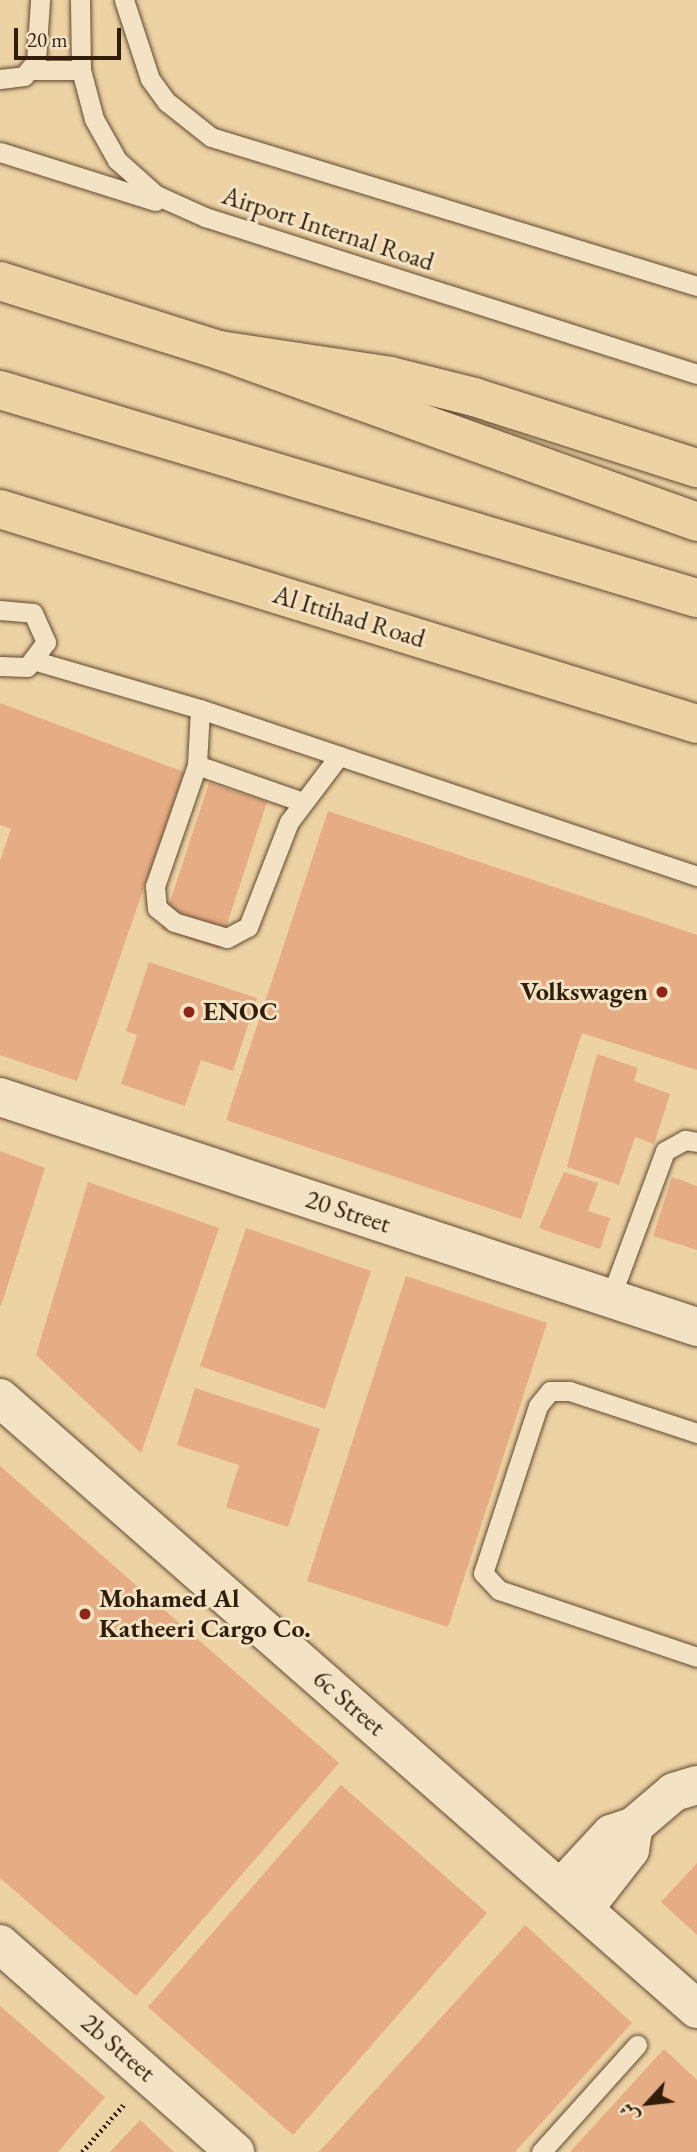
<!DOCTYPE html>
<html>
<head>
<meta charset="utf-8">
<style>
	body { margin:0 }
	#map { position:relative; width:697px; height:2152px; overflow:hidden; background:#edd2a4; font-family:"EB Garamond",Amiri,serif }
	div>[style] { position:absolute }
	.building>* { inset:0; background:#e6ac84 }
	.path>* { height:4.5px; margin-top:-2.25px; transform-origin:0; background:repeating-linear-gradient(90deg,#311d0a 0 2px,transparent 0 5.5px) }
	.roads { filter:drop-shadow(0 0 2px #604a30) drop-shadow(0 0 2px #604a30) }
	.service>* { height:19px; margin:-9.5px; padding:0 9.5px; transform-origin:9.5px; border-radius:9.5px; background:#f3e2c4 }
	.minor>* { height:38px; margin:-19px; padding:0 19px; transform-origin:19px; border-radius:19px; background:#f3e2c4 }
	.primary>* { height:38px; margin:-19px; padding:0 19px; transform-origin:19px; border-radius:19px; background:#edd2a4 }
	.motorway>* { height:38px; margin:-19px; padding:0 19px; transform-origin:19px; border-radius:19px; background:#edd2a4 }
	.dots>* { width:19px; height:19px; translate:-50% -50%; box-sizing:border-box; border:4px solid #f3e2c4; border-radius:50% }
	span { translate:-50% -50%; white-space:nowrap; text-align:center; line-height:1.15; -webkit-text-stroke:6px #f3e2c4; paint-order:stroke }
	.street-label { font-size:26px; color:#311d0a }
	.poi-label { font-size:26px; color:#311d0a; font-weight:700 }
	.right { translate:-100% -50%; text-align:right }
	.left { translate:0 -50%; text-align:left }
	.north { position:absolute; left:613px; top:2068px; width:70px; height:70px; -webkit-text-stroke:5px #f3e2c4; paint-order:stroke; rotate:243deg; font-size:19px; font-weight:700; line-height:28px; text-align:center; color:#311d0a }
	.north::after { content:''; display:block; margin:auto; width:24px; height:32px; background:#311d0a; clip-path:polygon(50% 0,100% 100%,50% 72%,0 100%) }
	.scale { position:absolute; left:14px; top:28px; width:107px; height:32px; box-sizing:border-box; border:4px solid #311d0a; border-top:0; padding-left:9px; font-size:21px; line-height:24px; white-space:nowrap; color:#311d0a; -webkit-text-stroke:5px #f3e2c4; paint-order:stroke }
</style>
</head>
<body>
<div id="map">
	<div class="building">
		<div style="clip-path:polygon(0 703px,184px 772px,77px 1081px,0 1055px,0 861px,11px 829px,0 825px)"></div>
		<div style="clip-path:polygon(209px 783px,267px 802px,219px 949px,161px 929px)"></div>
		<div style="clip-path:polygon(328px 811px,697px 935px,697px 1070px,582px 1033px,521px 1219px,226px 1120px)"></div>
		<div style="clip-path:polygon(149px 962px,257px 998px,233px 1071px,201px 1060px,185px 1106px,121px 1084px,137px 1035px,126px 1031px)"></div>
		<div style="clip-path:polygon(597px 1054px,638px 1068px,634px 1081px,670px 1094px,654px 1144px,635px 1137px,619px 1185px,567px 1167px)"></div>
		<div style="clip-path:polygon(0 1151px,45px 1168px,1px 1306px,0 1305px)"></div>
		<div style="clip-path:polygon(564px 1172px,598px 1183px,588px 1211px,610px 1218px,600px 1249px,539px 1228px)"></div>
		<div style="clip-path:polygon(672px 1177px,697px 1186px,697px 1250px,653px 1236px)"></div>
		<div style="clip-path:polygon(88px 1182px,219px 1228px,141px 1453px,36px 1355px)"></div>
		<div style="clip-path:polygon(246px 1228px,371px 1271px,325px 1409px,200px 1366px)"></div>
		<div style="clip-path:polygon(406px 1276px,547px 1323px,448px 1627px,307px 1581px)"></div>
		<div style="clip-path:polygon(195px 1388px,320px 1429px,288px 1527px,226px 1507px,239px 1465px,177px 1445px)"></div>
		<div style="clip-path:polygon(0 1466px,339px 1763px,136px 1996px,0 1878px)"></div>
		<div style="clip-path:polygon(341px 1785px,487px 1913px,293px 2135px,148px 2007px)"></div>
		<div style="clip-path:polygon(697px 1863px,697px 1935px,661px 1902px)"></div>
		<div style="clip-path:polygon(525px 1925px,632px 2023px,515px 2152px,319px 2152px)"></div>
		<div style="clip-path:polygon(0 2006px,105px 2097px,58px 2152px,0 2152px)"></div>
		<div style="clip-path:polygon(664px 2049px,697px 2080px,697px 2152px,570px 2152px)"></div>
		<div style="clip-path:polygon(140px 2120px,174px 2152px,110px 2152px)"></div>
	</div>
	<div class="path">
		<div style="left:82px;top:2152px;width:65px;rotate:-48.7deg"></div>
	</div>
	<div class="roads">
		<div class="service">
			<div style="left:80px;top:0;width:70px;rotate:89.2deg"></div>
			<div style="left:81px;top:70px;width:51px;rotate:75.1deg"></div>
			<div style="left:94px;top:119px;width:47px;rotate:60.7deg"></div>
			<div style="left:117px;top:160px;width:52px;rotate:41.9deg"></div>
			<div style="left:156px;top:195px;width:54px;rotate:24.2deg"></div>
			<div style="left:205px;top:217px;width:516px;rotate:17.7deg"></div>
			<div style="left:124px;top:0;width:83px;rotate:71.8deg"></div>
			<div style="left:150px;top:79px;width:29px;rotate:54deg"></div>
			<div style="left:167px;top:102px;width:56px;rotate:38.5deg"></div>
			<div style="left:211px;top:137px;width:508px;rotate:17.04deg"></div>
			<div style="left:32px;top:70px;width:49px"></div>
			<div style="left:0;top:79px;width:24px;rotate:-7deg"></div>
			<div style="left:24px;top:76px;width:19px;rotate:-51deg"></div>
			<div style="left:36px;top:61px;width:61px;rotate:-86.2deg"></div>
			<div style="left:0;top:152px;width:163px;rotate:17.5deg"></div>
			<div style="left:0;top:610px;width:33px;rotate:5deg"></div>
			<div style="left:33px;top:613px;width:32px;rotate:66deg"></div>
			<div style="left:46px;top:642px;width:31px;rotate:127deg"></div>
			<div style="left:27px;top:667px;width:27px;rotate:-178deg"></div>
			<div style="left:36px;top:661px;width:171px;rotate:16.3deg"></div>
			<div style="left:200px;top:709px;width:524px;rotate:18.57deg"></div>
			<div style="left:200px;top:709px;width:56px;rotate:93.1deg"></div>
			<div style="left:197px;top:765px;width:128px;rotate:109.1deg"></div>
			<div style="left:155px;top:886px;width:22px;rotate:85deg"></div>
			<div style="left:157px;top:908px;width:22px;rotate:39deg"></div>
			<div style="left:174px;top:922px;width:55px;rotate:16.8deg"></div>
			<div style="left:227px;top:938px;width:24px;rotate:-28deg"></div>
			<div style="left:248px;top:927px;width:113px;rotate:-68.7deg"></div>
			<div style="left:289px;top:822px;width:83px;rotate:-52.9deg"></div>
			<div style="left:197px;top:765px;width:109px;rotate:19.3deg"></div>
			<div style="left:610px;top:1299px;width:158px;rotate:-69.6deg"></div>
			<div style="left:665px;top:1151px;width:23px;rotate:-29deg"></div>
			<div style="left:685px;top:1140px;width:12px;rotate:9deg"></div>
			<div style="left:697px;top:1433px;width:135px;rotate:-161.8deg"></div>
			<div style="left:569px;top:1391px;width:19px;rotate:180deg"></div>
			<div style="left:550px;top:1391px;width:19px;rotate:129deg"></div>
			<div style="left:538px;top:1406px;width:176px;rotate:108.2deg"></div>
			<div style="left:483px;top:1573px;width:23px;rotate:47deg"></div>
			<div style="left:499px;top:1590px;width:209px;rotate:18.7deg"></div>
			<div style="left:541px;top:2152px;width:144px;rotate:-48.1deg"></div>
		</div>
		<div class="minor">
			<div style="left:0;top:1097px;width:734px;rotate:18.26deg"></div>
			<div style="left:0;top:1398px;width:927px;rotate:41.24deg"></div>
			<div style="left:561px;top:1888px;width:74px;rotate:-47.2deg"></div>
			<div style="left:611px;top:1834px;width:24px;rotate:-19deg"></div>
			<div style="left:634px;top:1826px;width:52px;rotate:-40.4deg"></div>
			<div style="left:674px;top:1792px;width:24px;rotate:-17deg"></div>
			<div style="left:584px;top:1909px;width:75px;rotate:-52.1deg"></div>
			<div style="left:630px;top:1850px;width:24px;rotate:-81deg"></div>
			<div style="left:0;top:1944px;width:314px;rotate:41.5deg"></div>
		</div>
		<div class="primary">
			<div style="left:0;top:281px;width:230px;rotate:17.5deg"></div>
			<div style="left:219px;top:350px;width:173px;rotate:8.6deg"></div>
			<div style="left:390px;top:376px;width:87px;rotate:14deg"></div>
			<div style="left:474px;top:397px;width:234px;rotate:17.7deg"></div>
		</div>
		<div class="motorway">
			<div style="left:219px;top:350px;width:508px;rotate:19.79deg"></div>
			<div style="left:0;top:390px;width:727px;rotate:16.62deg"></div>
			<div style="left:0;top:509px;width:729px;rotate:17.14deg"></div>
		</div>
	</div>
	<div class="dots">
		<div style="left:662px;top:992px;background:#8f2418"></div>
		<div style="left:189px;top:1012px;background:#8f2418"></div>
		<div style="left:85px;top:1614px;background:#8f2418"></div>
	</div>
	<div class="street-label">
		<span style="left:328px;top:229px;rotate:18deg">Airport Internal Road</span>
		<span style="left:349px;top:617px;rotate:17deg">Al Ittihad Road</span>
		<span style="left:348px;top:1212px;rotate:18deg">20 Street</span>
		<span style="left:349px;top:1703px;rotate:41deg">6c Street</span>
		<span style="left:118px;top:2048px;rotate:41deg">2b Street</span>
	</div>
	<div class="poi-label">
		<span class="right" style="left:648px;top:992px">Volkswagen</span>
		<span class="left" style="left:203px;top:1012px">ENOC</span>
		<span class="left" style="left:99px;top:1614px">Mohamed Al<br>Katheeri Cargo Co.</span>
	</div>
	<div class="north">ش</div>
	<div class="scale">20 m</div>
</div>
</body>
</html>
